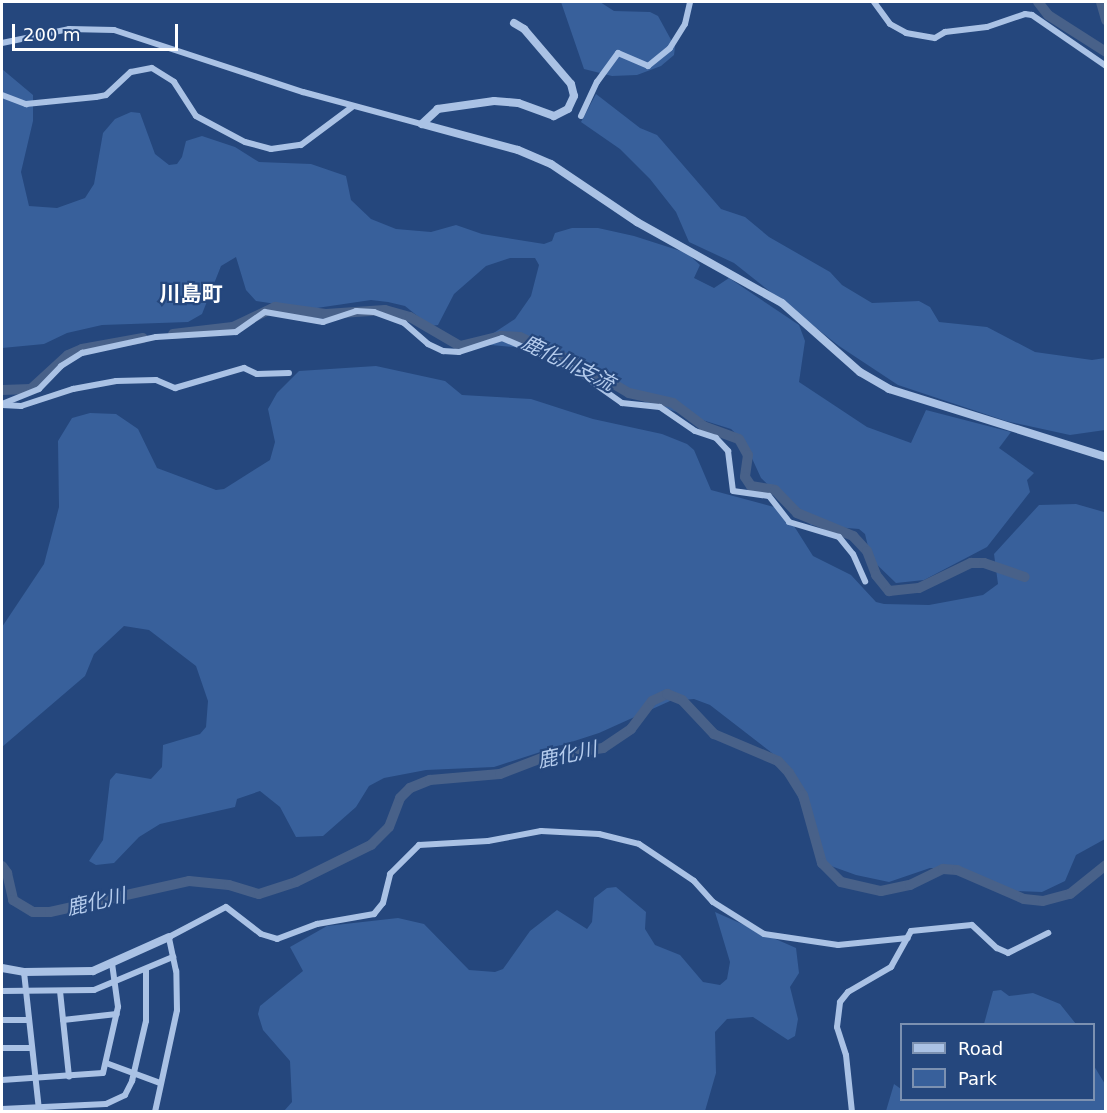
<!DOCTYPE html>
<html>
<head>
<meta charset="utf-8">
<style>
	body { margin:0 }
	#map { position:relative; width:1107px; height:1113px; overflow:hidden; background:#25477d; font-family:"DejaVu Sans","Noto Sans JP",sans-serif }
	div>[style] { position:absolute }
	.green>* { inset:0; background:#38609b }
	.river>* { height:10px; margin:-5px; padding:0 5px; transform-origin:5px; border-radius:5px; background:#486189 }
	.minor>* { height:6px; margin:-3px; padding:0 3px; transform-origin:3px; border-radius:3px; background:#aac2e5 }
	.tertiary>* { height:8px; margin:-4px; padding:0 4px; transform-origin:4px; border-radius:4px; background:#aac2e5 }
	span { translate:-50% -50%; white-space:nowrap; text-align:center; line-height:1.15; -webkit-text-stroke:4.5px #25477d; paint-order:stroke }
	.water-label { font-size:20px; color:#b5cced; font-style:italic }
	.quarter-label { font-size:21px; color:#fff; font-weight:700 }
	.frame { position:absolute; inset:0; border:3px solid #fff; pointer-events:none }
	.legend { position:absolute; left:900px; top:1023px; width:195px; height:78px; box-sizing:border-box; background:#25477d; border:2px solid #7c91b1; margin:0; padding:8px 10px; list-style:none; font-size:18px; color:#fff }
	.legend li { display:flex; align-items:center; gap:12px; height:30px }
	.legend b { width:30px; border:2px solid #7c91b1 }
	.scale { position:absolute; left:12px; top:24px; width:166px; height:27px; box-sizing:border-box; border:3px solid #fff; border-top:0; padding-left:8px; font-size:18px; line-height:21px; white-space:nowrap; color:#fff; -webkit-text-stroke:4px #25477d; paint-order:stroke }
</style>
</head>
<body>
<div id="map">
	<div class="green">
		<div style="clip-path:polygon(561px 2px,600px 2px,614px 11px,650px 12px,658px 16px,675px 47px,674px 55px,661px 66px,637px 75px,612px 76px,584px 69px)"></div>
		<div style="clip-path:polygon(2px 69px,33px 95px,33px 121px,21px 172px,29px 206px,57px 208px,85px 198px,94px 184px,103px 133px,115px 119px,131px 112px,140px 113px,155px 154px,169px 165px,177px 164px,182px 157px,186px 141px,202px 136px,235px 147px,259px 162px,311px 164px,346px 176px,351px 200px,371px 219px,396px 229px,431px 232px,456px 225px,482px 234px,544px 244px,552px 241px,555px 233px,572px 228px,598px 228px,634px 236px,687px 253px,700px 265px,694px 278px,714px 288px,729px 278px,799px 325px,805px 341px,799px 382px,867px 427px,911px 443px,926px 410px,1011px 432px,999px 448px,1034px 473px,1027px 480px,1030px 492px,987px 547px,924px 580px,896px 583px,871px 559px,865px 534px,859px 529px,811px 525px,761px 478px,744px 441px,731px 429px,645px 402px,587px 364px,535px 349px,491px 345px,486px 338px,515px 319px,531px 296px,539px 265px,535px 258px,510px 258px,486px 266px,454px 294px,438px 325px,430px 326px,405px 306px,388px 302px,371px 300px,310px 309px,256px 301px,246px 290px,236px 257px,221px 266px,202px 314px,188px 322px,102px 325px,67px 333px,44px 344px,2px 348px)"></div>
		<div style="clip-path:polygon(596px 94px,640px 128px,657px 135px,721px 209px,745px 217px,769px 237px,830px 272px,842px 285px,872px 303px,919px 301px,930px 307px,939px 322px,987px 327px,1035px 352px,1092px 360px,1105px 358px,1105px 430px,1070px 435px,1006px 421px,898px 385px,839px 346px,734px 263px,689px 242px,676px 212px,650px 179px,620px 149px,581px 122px)"></div>
		<div style="clip-path:polygon(376px 366px,445px 381px,462px 395px,531px 399px,593px 419px,662px 434px,687px 444px,694px 450px,711px 490px,774px 507px,794px 526px,813px 556px,851px 575px,876px 602px,884px 604px,929px 605px,983px 595px,998px 584px,994px 554px,1039px 505px,1076px 504px,1104px 512px,1105px 839px,1076px 855px,1065px 881px,1042px 892px,994px 890px,947px 868px,930px 868px,889px 882px,856px 875px,831px 866px,819px 854px,789px 772px,772px 753px,710px 705px,694px 699px,670px 701px,599px 733px,494px 767px,426px 770px,384px 778px,369px 786px,356px 807px,323px 836px,296px 837px,280px 807px,260px 791px,237px 799px,235px 807px,160px 824px,139px 837px,114px 863px,96px 865px,89px 861px,103px 840px,110px 780px,116px 773px,151px 779px,162px 767px,163px 745px,200px 734px,206px 727px,208px 701px,196px 666px,149px 630px,124px 626px,94px 654px,85px 676px,2px 747px,2px 627px,44px 564px,59px 507px,58px 441px,72px 418px,90px 413px,116px 414px,138px 429px,157px 468px,216px 490px,224px 489px,270px 460px,275px 442px,268px 409px,277px 393px,299px 371px)"></div>
		<div style="clip-path:polygon(616px 887px,646px 912px,645px 929px,655px 945px,680px 955px,703px 982px,720px 985px,727px 979px,730px 962px,715px 912px,796px 948px,799px 973px,790px 987px,798px 1019px,795px 1036px,788px 1040px,753px 1017px,727px 1019px,715px 1032px,716px 1073px,705px 1111px,284px 1111px,292px 1102px,290px 1061px,263px 1030px,258px 1014px,260px 1006px,303px 971px,290px 947px,327px 926px,398px 918px,424px 924px,469px 970px,495px 972px,503px 969px,530px 931px,557px 910px,587px 929px,592px 922px,594px 898px,607px 888px)"></div>
		<div style="clip-path:polygon(1001px 990px,1009px 996px,1033px 993px,1060px 1004px,1076px 1024px,984px 1024px,993px 991px)"></div>
		<div style="clip-path:polygon(1094px 1066px,1105px 1084px,1105px 1111px,886px 1111px,894px 1084px,901px 1089px,902px 1100px,1094px 1100px)"></div>
	</div>
	<div class="river">
		<div style="left:1038px;top:2px;width:16px;rotate:52deg"></div>
		<div style="left:1048px;top:15px;width:69px;rotate:32.5deg"></div>
		<div style="left:1101px;top:2px;width:19px;rotate:74deg"></div>
		<div style="left:173px;top:334px;width:60px;rotate:-6.7deg"></div>
		<div style="left:233px;top:327px;width:47px;rotate:-25.5deg"></div>
		<div style="left:275px;top:307px;width:51px;rotate:7.8deg"></div>
		<div style="left:326px;top:314px;width:59px;rotate:-3.9deg"></div>
		<div style="left:385px;top:310px;width:26px;rotate:16deg"></div>
		<div style="left:410px;top:317px;width:58px;rotate:30.1deg"></div>
		<div style="left:460px;top:346px;width:42px;rotate:-13.7deg"></div>
		<div style="left:501px;top:336px;width:19px;rotate:3deg"></div>
		<div style="left:520px;top:337px;width:72px;rotate:24.8deg"></div>
		<div style="left:585px;top:367px;width:51px;rotate:30.6deg"></div>
		<div style="left:629px;top:393px;width:45px;rotate:12.8deg"></div>
		<div style="left:673px;top:403px;width:38px;rotate:37deg"></div>
		<div style="left:703px;top:426px;width:38px;rotate:20deg"></div>
		<div style="left:739px;top:439px;width:18px;rotate:61deg"></div>
		<div style="left:748px;top:455px;width:22px;rotate:98deg"></div>
		<div style="left:745px;top:477px;width:11px;rotate:56deg"></div>
		<div style="left:751px;top:486px;width:24px;rotate:9deg"></div>
		<div style="left:775px;top:490px;width:32px;rotate:46deg"></div>
		<div style="left:797px;top:513px;width:61px;rotate:22.3deg"></div>
		<div style="left:853px;top:536px;width:21px;rotate:47deg"></div>
		<div style="left:867px;top:551px;width:26px;rotate:69deg"></div>
		<div style="left:876px;top:575px;width:21px;rotate:51deg"></div>
		<div style="left:889px;top:591px;width:30px;rotate:-6deg"></div>
		<div style="left:919px;top:588px;width:58px;rotate:-25.7deg"></div>
		<div style="left:971px;top:563px;width:13px"></div>
		<div style="left:984px;top:563px;width:43px;rotate:18.9deg"></div>
		<div style="left:2px;top:390px;width:29px;rotate:-2deg"></div>
		<div style="left:31px;top:389px;width:50px;rotate:-42.6deg"></div>
		<div style="left:68px;top:355px;width:15px;rotate:-23deg"></div>
		<div style="left:82px;top:349px;width:62px;rotate:-10.2deg"></div>
		<div style="left:2px;top:866px;width:9px;rotate:54deg"></div>
		<div style="left:7px;top:873px;width:28px;rotate:77deg"></div>
		<div style="left:13px;top:900px;width:23px;rotate:31deg"></div>
		<div style="left:33px;top:912px;width:17px"></div>
		<div style="left:50px;top:912px;width:142px;rotate:-12.6deg"></div>
		<div style="left:189px;top:881px;width:40px;rotate:5.7deg"></div>
		<div style="left:229px;top:885px;width:31px;rotate:17deg"></div>
		<div style="left:259px;top:894px;width:39px;rotate:-18deg"></div>
		<div style="left:296px;top:882px;width:84px;rotate:-26.3deg"></div>
		<div style="left:371px;top:845px;width:25px;rotate:-45deg"></div>
		<div style="left:389px;top:827px;width:31px;rotate:-69deg"></div>
		<div style="left:400px;top:798px;width:14px;rotate:-45deg"></div>
		<div style="left:410px;top:788px;width:22px;rotate:-22deg"></div>
		<div style="left:430px;top:780px;width:70px;rotate:-4.9deg"></div>
		<div style="left:500px;top:774px;width:50px;rotate:-21deg"></div>
		<div style="left:547px;top:756px;width:57px;rotate:-8.1deg"></div>
		<div style="left:603px;top:748px;width:34px;rotate:-34deg"></div>
		<div style="left:631px;top:729px;width:35px;rotate:-53deg"></div>
		<div style="left:652px;top:701px;width:17px;rotate:-25deg"></div>
		<div style="left:667px;top:694px;width:16px;rotate:22deg"></div>
		<div style="left:682px;top:700px;width:47px;rotate:46.7deg"></div>
		<div style="left:714px;top:734px;width:69px;rotate:22.9deg"></div>
		<div style="left:778px;top:761px;width:16px;rotate:47deg"></div>
		<div style="left:789px;top:773px;width:26px;rotate:58deg"></div>
		<div style="left:803px;top:795px;width:71px;rotate:74.4deg"></div>
		<div style="left:822px;top:863px;width:27px;rotate:45deg"></div>
		<div style="left:841px;top:882px;width:41px;rotate:12.7deg"></div>
		<div style="left:881px;top:891px;width:30px;rotate:-12deg"></div>
		<div style="left:910px;top:885px;width:37px;rotate:-26deg"></div>
		<div style="left:943px;top:869px;width:14px;rotate:4deg"></div>
		<div style="left:957px;top:870px;width:73px;rotate:23.4deg"></div>
		<div style="left:1024px;top:899px;width:19px;rotate:6deg"></div>
		<div style="left:1043px;top:901px;width:28px;rotate:-15deg"></div>
		<div style="left:1070px;top:894px;width:46px;rotate:-38.9deg"></div>
	</div>
	<div class="minor">
		<div style="left:874px;top:2px;width:27px;rotate:54deg"></div>
		<div style="left:890px;top:24px;width:18px;rotate:29deg"></div>
		<div style="left:906px;top:33px;width:29px;rotate:10deg"></div>
		<div style="left:935px;top:38px;width:12px;rotate:-31deg"></div>
		<div style="left:945px;top:32px;width:42px;rotate:-6.8deg"></div>
		<div style="left:987px;top:27px;width:40px;rotate:-18.9deg"></div>
		<div style="left:1025px;top:14px;width:7px;rotate:8deg"></div>
		<div style="left:1032px;top:15px;width:90px;rotate:34.6deg"></div>
		<div style="left:2px;top:43px;width:68px;rotate:-11.8deg"></div>
		<div style="left:69px;top:29px;width:45px;rotate:1.3deg"></div>
		<div style="left:114px;top:30px;width:199px;rotate:18.2deg"></div>
		<div style="left:303px;top:92px;width:123px;rotate:15.1deg"></div>
		<div style="left:2px;top:95px;width:26px;rotate:21deg"></div>
		<div style="left:26px;top:104px;width:70px;rotate:-5.7deg"></div>
		<div style="left:96px;top:97px;width:10px;rotate:-11deg"></div>
		<div style="left:106px;top:95px;width:34px;rotate:-43deg"></div>
		<div style="left:131px;top:72px;width:21px;rotate:-11deg"></div>
		<div style="left:152px;top:68px;width:26px;rotate:32deg"></div>
		<div style="left:174px;top:82px;width:40px;rotate:57.1deg"></div>
		<div style="left:196px;top:116px;width:55px;rotate:28deg"></div>
		<div style="left:245px;top:142px;width:27px;rotate:15deg"></div>
		<div style="left:271px;top:149px;width:30px;rotate:-8deg"></div>
		<div style="left:301px;top:145px;width:64px;rotate:-36.7deg"></div>
		<div style="left:581px;top:116px;width:38px;rotate:-65deg"></div>
		<div style="left:597px;top:82px;width:36px;rotate:-54deg"></div>
		<div style="left:618px;top:53px;width:33px;rotate:23deg"></div>
		<div style="left:648px;top:66px;width:28px;rotate:-39deg"></div>
		<div style="left:670px;top:48px;width:28px;rotate:-58deg"></div>
		<div style="left:685px;top:24px;width:23px;rotate:-77deg"></div>
		<div style="left:2px;top:404px;width:40px;rotate:-22deg"></div>
		<div style="left:39px;top:389px;width:32px;rotate:-46deg"></div>
		<div style="left:61px;top:366px;width:25px;rotate:-32deg"></div>
		<div style="left:82px;top:353px;width:76px;rotate:-12.2deg"></div>
		<div style="left:156px;top:337px;width:80px;rotate:-3.6deg"></div>
		<div style="left:236px;top:332px;width:35px;rotate:-35deg"></div>
		<div style="left:265px;top:312px;width:59px;rotate:9.8deg"></div>
		<div style="left:323px;top:322px;width:35px;rotate:-18deg"></div>
		<div style="left:356px;top:311px;width:18px;rotate:3deg"></div>
		<div style="left:374px;top:312px;width:32px;rotate:20deg"></div>
		<div style="left:404px;top:323px;width:32px;rotate:41deg"></div>
		<div style="left:428px;top:344px;width:17px;rotate:25deg"></div>
		<div style="left:443px;top:351px;width:16px;rotate:4deg"></div>
		<div style="left:459px;top:352px;width:45px;rotate:-18deg"></div>
		<div style="left:502px;top:338px;width:78px;rotate:23.3deg"></div>
		<div style="left:574px;top:369px;width:59px;rotate:35.3deg"></div>
		<div style="left:622px;top:403px;width:38px;rotate:6deg"></div>
		<div style="left:660px;top:407px;width:42px;rotate:34.4deg"></div>
		<div style="left:695px;top:431px;width:22px;rotate:18deg"></div>
		<div style="left:716px;top:438px;width:18px;rotate:47deg"></div>
		<div style="left:728px;top:451px;width:40px;rotate:82.9deg"></div>
		<div style="left:733px;top:491px;width:36px;rotate:8deg"></div>
		<div style="left:769px;top:496px;width:33px;rotate:52deg"></div>
		<div style="left:789px;top:522px;width:52px;rotate:16.7deg"></div>
		<div style="left:839px;top:537px;width:22px;rotate:51deg"></div>
		<div style="left:853px;top:554px;width:30px;rotate:66deg"></div>
		<div style="left:2px;top:405px;width:19px;rotate:3deg"></div>
		<div style="left:21px;top:406px;width:55px;rotate:-18.1deg"></div>
		<div style="left:73px;top:389px;width:44px;rotate:-10.5deg"></div>
		<div style="left:116px;top:381px;width:40px;rotate:-1.4deg"></div>
		<div style="left:156px;top:380px;width:21px;rotate:23deg"></div>
		<div style="left:175px;top:388px;width:72px;rotate:-16.2deg"></div>
		<div style="left:244px;top:368px;width:14px;rotate:25deg"></div>
		<div style="left:257px;top:374px;width:32px;rotate:-2deg"></div>
		<div style="left:24px;top:972px;width:140px;rotate:83.8deg"></div>
		<div style="left:2px;top:991px;width:92px;rotate:-0.6deg"></div>
		<div style="left:94px;top:990px;width:86px;rotate:-22.7deg"></div>
		<div style="left:60px;top:991px;width:86px;rotate:84deg"></div>
		<div style="left:2px;top:1020px;width:27px"></div>
		<div style="left:63px;top:1020px;width:54px;rotate:-6.3deg"></div>
		<div style="left:2px;top:1048px;width:30px"></div>
		<div style="left:106px;top:1063px;width:58px;rotate:20.3deg"></div>
		<div style="left:2px;top:1080px;width:101px;rotate:-4deg"></div>
		<div style="left:103px;top:1073px;width:68px;rotate:-77.2deg"></div>
		<div style="left:118px;top:1007px;width:44px;rotate:-97.8deg"></div>
		<div style="left:2px;top:1109px;width:104px;rotate:-2.8deg"></div>
		<div style="left:106px;top:1104px;width:21px;rotate:-25deg"></div>
		<div style="left:125px;top:1095px;width:16px;rotate:-63deg"></div>
		<div style="left:132px;top:1081px;width:62px;rotate:-76.9deg"></div>
		<div style="left:146px;top:1021px;width:51px;rotate:-90deg"></div>
		<div style="left:155px;top:1112px;width:104px;rotate:-77.8deg"></div>
		<div style="left:177px;top:1010px;width:39px;rotate:-91deg"></div>
		<div style="left:176px;top:971px;width:35px;rotate:-102deg"></div>
		<div style="left:169px;top:937px;width:64px;rotate:-27.8deg"></div>
		<div style="left:226px;top:907px;width:44px;rotate:37.6deg"></div>
		<div style="left:261px;top:934px;width:17px;rotate:17deg"></div>
		<div style="left:277px;top:939px;width:43px;rotate:-20.6deg"></div>
		<div style="left:317px;top:924px;width:58px;rotate:-10deg"></div>
		<div style="left:374px;top:914px;width:14px;rotate:-51deg"></div>
		<div style="left:383px;top:903px;width:30px;rotate:-76deg"></div>
		<div style="left:390px;top:874px;width:41px;rotate:-45deg"></div>
		<div style="left:419px;top:845px;width:69px;rotate:-3.3deg"></div>
		<div style="left:488px;top:841px;width:54px;rotate:-10.7deg"></div>
		<div style="left:541px;top:831px;width:58px;rotate:3deg"></div>
		<div style="left:599px;top:834px;width:41px;rotate:14deg"></div>
		<div style="left:639px;top:844px;width:66px;rotate:33.9deg"></div>
		<div style="left:694px;top:881px;width:28px;rotate:48deg"></div>
		<div style="left:713px;top:902px;width:60px;rotate:32.1deg"></div>
		<div style="left:764px;top:934px;width:75px;rotate:8.5deg"></div>
		<div style="left:838px;top:945px;width:70px;rotate:-5.7deg"></div>
		<div style="left:852px;top:1112px;width:57px;rotate:-96deg"></div>
		<div style="left:846px;top:1055px;width:29px;rotate:-108deg"></div>
		<div style="left:837px;top:1027px;width:25px;rotate:-83deg"></div>
		<div style="left:840px;top:1002px;width:13px;rotate:-51deg"></div>
		<div style="left:848px;top:992px;width:50px;rotate:-30.2deg"></div>
		<div style="left:891px;top:967px;width:41px;rotate:-60.9deg"></div>
		<div style="left:911px;top:931px;width:61px;rotate:-5.6deg"></div>
		<div style="left:972px;top:925px;width:34px;rotate:43deg"></div>
		<div style="left:997px;top:948px;width:12px;rotate:24deg"></div>
		<div style="left:1008px;top:953px;width:45px;rotate:-26.6deg"></div>
	</div>
	<div class="tertiary">
		<div style="left:514px;top:23px;width:12px;rotate:31deg"></div>
		<div style="left:524px;top:29px;width:72px;rotate:49.5deg"></div>
		<div style="left:571px;top:84px;width:12px;rotate:76deg"></div>
		<div style="left:574px;top:96px;width:14px;rotate:115deg"></div>
		<div style="left:568px;top:109px;width:16px;rotate:153deg"></div>
		<div style="left:554px;top:116px;width:38px;rotate:-160deg"></div>
		<div style="left:518px;top:103px;width:24px;rotate:-175deg"></div>
		<div style="left:494px;top:101px;width:57px;rotate:171.9deg"></div>
		<div style="left:438px;top:109px;width:22px;rotate:137deg"></div>
		<div style="left:422px;top:124px;width:99px;rotate:15.2deg"></div>
		<div style="left:518px;top:150px;width:36px;rotate:23deg"></div>
		<div style="left:551px;top:164px;width:104px;rotate:34deg"></div>
		<div style="left:637px;top:222px;width:166px;rotate:29.2deg"></div>
		<div style="left:782px;top:303px;width:104px;rotate:41.5deg"></div>
		<div style="left:860px;top:372px;width:34px;rotate:30deg"></div>
		<div style="left:889px;top:389px;width:227px;rotate:17.4deg"></div>
		<div style="left:2px;top:968px;width:22px;rotate:10deg"></div>
		<div style="left:24px;top:972px;width:69px;rotate:-0.8deg"></div>
		<div style="left:93px;top:971px;width:83px;rotate:-24.1deg"></div>
	</div>
	<div class="water-label">
		<span style="left:568px;top:363px;rotate:26deg">鹿化川支流</span>
		<span style="left:567px;top:755px;rotate:-12deg">鹿化川</span>
		<span style="left:96px;top:902px;rotate:-13deg">鹿化川</span>
	</div>
	<div class="quarter-label">
		<span style="left:191px;top:294px">川島町</span>
	</div>
	<div class="frame"></div>
	<ul class="legend">
	<li><b style="height:8px;background:#aac2e5"></b>Road</li>
	<li><b style="height:16px;background:#38609b"></b>Park</li>
	</ul>
	<div class="scale">200 m</div>
</div>
</body>
</html>
